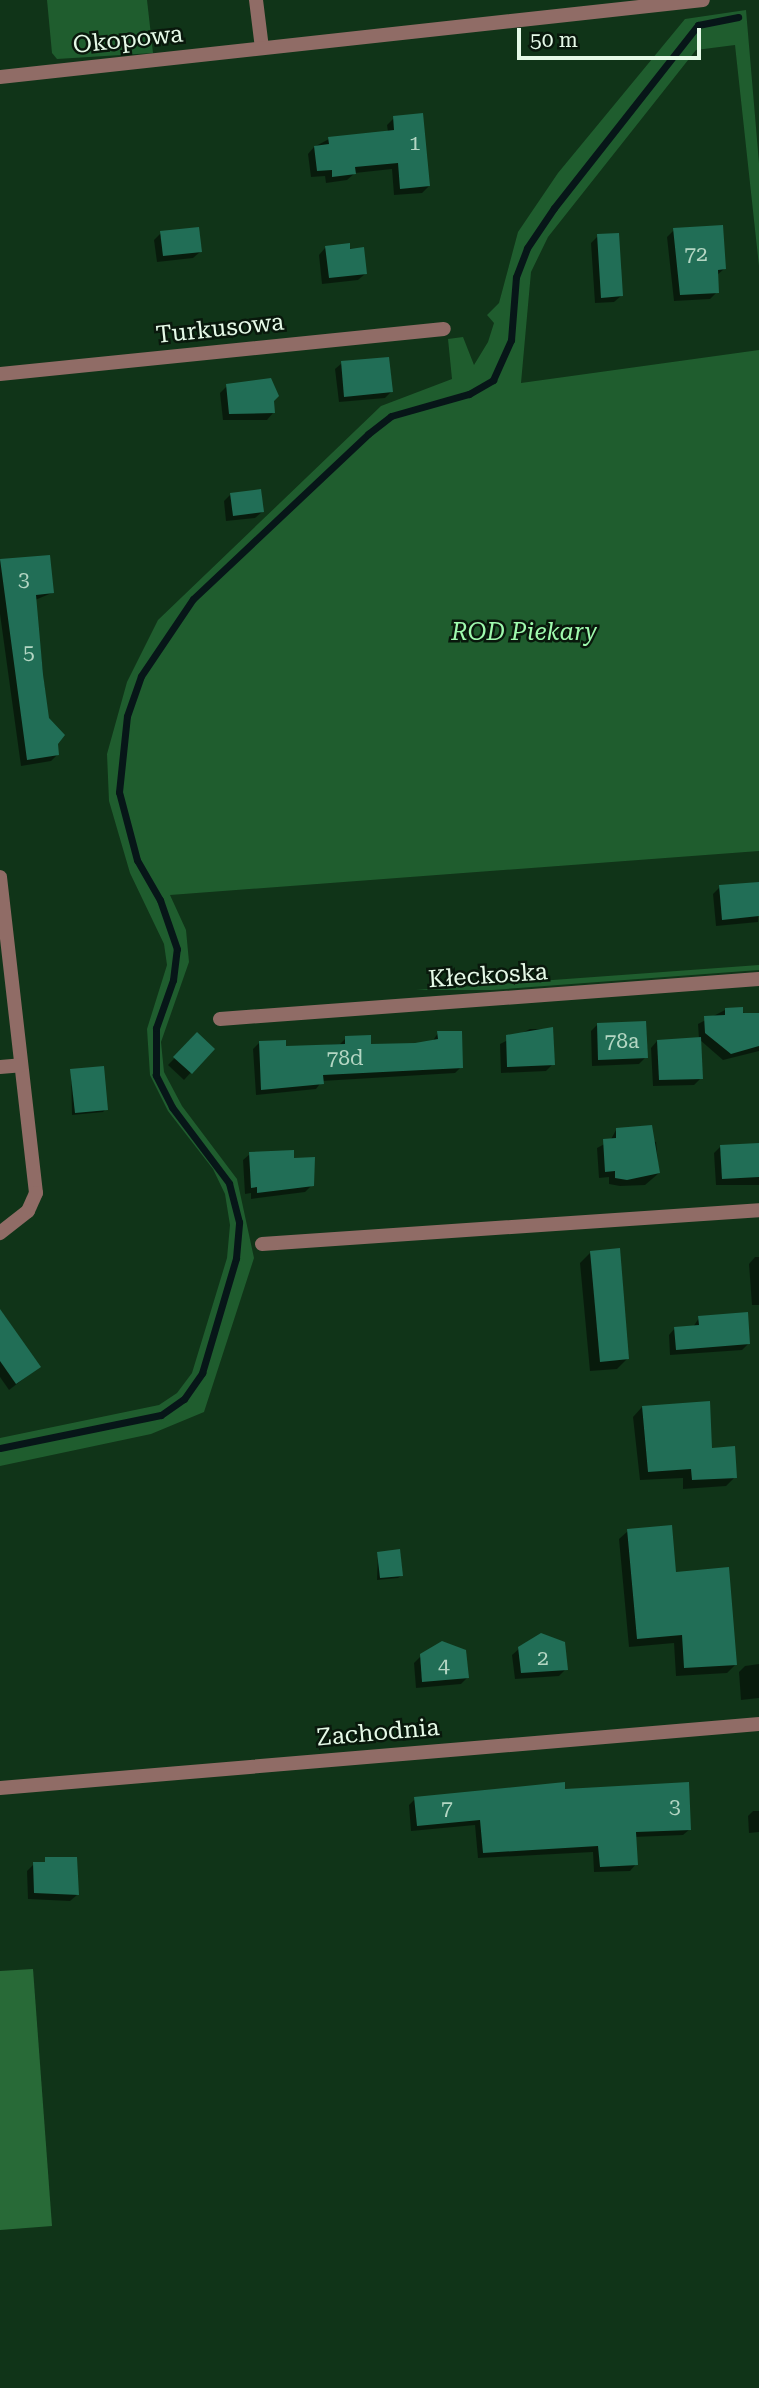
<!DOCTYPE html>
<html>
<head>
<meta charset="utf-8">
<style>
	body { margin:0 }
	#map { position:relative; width:759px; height:2388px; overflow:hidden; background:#103418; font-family:"Roboto Serif",serif }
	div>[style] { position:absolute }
	.green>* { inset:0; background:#1f5d2e }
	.forest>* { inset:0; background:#286a37 }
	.shadow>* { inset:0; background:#0007 }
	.stream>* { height:7px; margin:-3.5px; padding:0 3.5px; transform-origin:3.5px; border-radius:3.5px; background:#071618 }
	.building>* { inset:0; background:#216e56 }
	.street>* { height:14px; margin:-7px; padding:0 7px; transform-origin:7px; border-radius:7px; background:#906c66 }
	span { translate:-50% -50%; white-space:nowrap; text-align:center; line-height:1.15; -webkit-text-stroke:5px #09180c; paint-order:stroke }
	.number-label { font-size:21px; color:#b4d6c3 }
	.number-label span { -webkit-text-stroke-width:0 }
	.street-label { font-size:24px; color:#e5f9e7 }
	.park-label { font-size:24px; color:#9ffaae; font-style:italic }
	.scale { position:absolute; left:517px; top:28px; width:184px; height:32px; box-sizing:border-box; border:4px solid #e5f9e7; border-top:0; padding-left:9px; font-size:21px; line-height:24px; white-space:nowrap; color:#e5f9e7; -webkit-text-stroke:5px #09180c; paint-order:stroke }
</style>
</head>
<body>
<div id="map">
	<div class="green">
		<div style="clip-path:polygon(47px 0,147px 0,153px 53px,57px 59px,52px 53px)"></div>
		<div style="clip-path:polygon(746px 10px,759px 163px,759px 266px,735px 45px,696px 50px,548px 237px,531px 272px,521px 383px,759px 350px,759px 851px,170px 895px,186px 930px,189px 962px,161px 1042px,164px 1072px,182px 1106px,237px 1179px,254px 1258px,204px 1412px,151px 1434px,0 1466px,0 1438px,159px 1405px,177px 1393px,192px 1373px,227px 1258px,230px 1225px,225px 1194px,213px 1169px,168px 1111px,150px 1075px,147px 1029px,167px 965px,164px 944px,130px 873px,109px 801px,107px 754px,127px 682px,158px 620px,381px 406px,452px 379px,448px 339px,463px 337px,474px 365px,488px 342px,494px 323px,487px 315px,499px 303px,518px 232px,558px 173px,685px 19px)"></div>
		<div style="clip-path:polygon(759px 965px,759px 970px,492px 990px,416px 990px)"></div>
	</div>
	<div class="forest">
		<div style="clip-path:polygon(33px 1969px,52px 2226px,0 2230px,0 1971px)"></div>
	</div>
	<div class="shadow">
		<div style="clip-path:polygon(394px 118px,429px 186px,422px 193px,394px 195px,392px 169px,355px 173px,347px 180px,326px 183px,325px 176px,311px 177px,308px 154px,314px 147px,329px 139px,388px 132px,387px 125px)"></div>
		<div style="clip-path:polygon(674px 230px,724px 269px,716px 276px,717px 292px,710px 299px,674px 301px,667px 237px)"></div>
		<div style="clip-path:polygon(161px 233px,200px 252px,193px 258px,157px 262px,154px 240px)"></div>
		<div style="clip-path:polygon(598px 236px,621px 296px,614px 302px,595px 303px,591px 243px)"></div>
		<div style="clip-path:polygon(325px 248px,362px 249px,365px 274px,358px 280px,322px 284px,319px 255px)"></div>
		<div style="clip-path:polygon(342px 363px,391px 392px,385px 398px,339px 402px,335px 369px)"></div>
		<div style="clip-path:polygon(227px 386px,272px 400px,273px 413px,267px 420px,223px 420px,220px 393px)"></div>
		<div style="clip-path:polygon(231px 494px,262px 512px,255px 518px,226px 521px,224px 501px)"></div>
		<div style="clip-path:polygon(49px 556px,52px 593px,35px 600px,48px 719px,57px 755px,51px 761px,21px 766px,0 614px,0 561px)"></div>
		<div style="clip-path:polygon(759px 883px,758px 922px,716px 926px,713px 894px,720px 887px)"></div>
		<div style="clip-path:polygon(725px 1010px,759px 1015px,759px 1051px,723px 1060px,700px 1040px,701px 1078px,694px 1085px,653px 1086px,651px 1048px,657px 1041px,699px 1039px,698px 1024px)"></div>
		<div style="clip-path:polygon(598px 1024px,646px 1057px,639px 1064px,592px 1066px,591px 1031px)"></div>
		<div style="clip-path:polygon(530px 1029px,552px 1029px,553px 1064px,546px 1071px,501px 1073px,500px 1044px)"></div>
		<div style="clip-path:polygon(438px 1033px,461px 1067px,455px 1073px,322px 1081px,316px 1089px,256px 1095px,253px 1049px,259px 1043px,284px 1048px,340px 1044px,346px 1038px,370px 1045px,415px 1045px,432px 1042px)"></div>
		<div style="clip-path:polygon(197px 1035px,212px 1049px,184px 1080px,168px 1065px)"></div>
		<div style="clip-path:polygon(71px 1071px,106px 1109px,103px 1112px,72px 1115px)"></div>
		<div style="clip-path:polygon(616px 1130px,656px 1142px,659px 1173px,645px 1185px,620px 1186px,609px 1184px,609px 1177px,599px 1178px,597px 1148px,610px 1141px)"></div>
		<div style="clip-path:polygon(759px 1132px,759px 1185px,716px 1185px,714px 1153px,721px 1146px,759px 1144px)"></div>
		<div style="clip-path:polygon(250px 1154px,312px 1185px,305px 1192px,251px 1199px,251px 1193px,245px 1194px,243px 1160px)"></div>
		<div style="clip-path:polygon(590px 1253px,628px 1358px,617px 1369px,590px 1371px,580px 1263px)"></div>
		<div style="clip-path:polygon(755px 1257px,759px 1257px,759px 1305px,752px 1305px,749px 1264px)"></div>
		<div style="clip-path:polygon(699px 1318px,748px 1344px,742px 1350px,670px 1355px,669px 1335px,675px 1328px,693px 1327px)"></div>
		<div style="clip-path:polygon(0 1322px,39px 1367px,9px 1390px,0 1377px)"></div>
		<div style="clip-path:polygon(642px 1407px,711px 1449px,735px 1477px,726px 1486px,683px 1489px,683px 1478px,640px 1480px,633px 1417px)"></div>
		<div style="clip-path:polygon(628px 1531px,674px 1574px,736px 1664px,727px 1673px,676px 1676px,674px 1643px,629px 1647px,619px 1539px)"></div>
		<div style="clip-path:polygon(378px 1553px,401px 1576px,398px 1578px,377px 1580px)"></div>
		<div style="clip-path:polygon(520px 1648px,566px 1669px,559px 1676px,515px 1679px,512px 1655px)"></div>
		<div style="clip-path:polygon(421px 1656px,467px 1678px,461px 1684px,416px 1688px,414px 1663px)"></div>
		<div style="clip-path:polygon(759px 1664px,759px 1698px,741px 1700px,739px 1672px,745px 1666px)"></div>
		<div style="clip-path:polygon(563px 1791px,690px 1829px,683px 1835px,634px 1837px,636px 1864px,630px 1871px,594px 1872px,593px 1852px,478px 1858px,475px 1825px,411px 1831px,409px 1805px,415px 1799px)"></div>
		<div style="clip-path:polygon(753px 1811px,759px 1811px,759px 1832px,749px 1833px,748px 1816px)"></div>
		<div style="clip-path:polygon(34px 1864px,77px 1895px,70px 1901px,28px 1899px,27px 1871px)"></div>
	</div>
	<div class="stream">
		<div style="left:0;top:1448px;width:164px;rotate:-11.6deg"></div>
		<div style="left:161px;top:1415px;width:28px;rotate:-35deg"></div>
		<div style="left:184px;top:1399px;width:32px;rotate:-55deg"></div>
		<div style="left:202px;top:1373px;width:120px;rotate:-73.5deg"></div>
		<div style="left:236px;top:1258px;width:36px;rotate:-85deg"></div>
		<div style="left:239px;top:1222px;width:40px;rotate:-104.4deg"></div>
		<div style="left:229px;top:1183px;width:95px;rotate:-126.9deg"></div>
		<div style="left:172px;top:1107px;width:36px;rotate:-117deg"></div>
		<div style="left:156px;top:1075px;width:47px;rotate:-90deg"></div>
		<div style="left:156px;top:1028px;width:51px;rotate:-70.5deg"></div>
		<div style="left:173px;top:980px;width:31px;rotate:-83deg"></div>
		<div style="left:177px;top:949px;width:52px;rotate:-109.1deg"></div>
		<div style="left:160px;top:900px;width:46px;rotate:-119.9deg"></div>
		<div style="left:137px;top:860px;width:70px;rotate:-104.8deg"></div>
		<div style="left:119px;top:792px;width:76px;rotate:-84deg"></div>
		<div style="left:127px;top:716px;width:42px;rotate:-70.7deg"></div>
		<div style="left:141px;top:676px;width:93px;rotate:-56deg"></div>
		<div style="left:193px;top:599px;width:241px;rotate:-43.3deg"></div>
		<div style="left:368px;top:434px;width:29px;rotate:-38deg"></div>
		<div style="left:391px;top:416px;width:81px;rotate:-15.8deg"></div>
		<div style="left:469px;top:394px;width:28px;rotate:-30deg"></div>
		<div style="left:493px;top:380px;width:44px;rotate:-65.8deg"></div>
		<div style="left:511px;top:340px;width:63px;rotate:-85.5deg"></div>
		<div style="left:516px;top:277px;width:31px;rotate:-69deg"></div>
		<div style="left:527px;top:248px;width:48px;rotate:-56deg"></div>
		<div style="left:554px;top:208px;width:233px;rotate:-51.8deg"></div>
		<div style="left:698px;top:25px;width:41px;rotate:-11.3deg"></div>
	</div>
	<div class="building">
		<div style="clip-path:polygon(423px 113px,430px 186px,400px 189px,398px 163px,355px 167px,356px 174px,332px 177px,332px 170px,317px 171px,314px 146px,329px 144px,328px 137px,394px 130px,393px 116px)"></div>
		<div style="clip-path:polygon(723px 225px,726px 269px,718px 270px,719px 293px,680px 295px,673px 228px)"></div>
		<div style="clip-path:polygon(199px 227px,202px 252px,163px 256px,160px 231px)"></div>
		<div style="clip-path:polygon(619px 233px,623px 296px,601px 298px,597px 234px)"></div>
		<div style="clip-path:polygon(350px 243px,350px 249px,364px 247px,367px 274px,329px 278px,325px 246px)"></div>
		<div style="clip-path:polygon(389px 357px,393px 392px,344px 397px,341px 361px)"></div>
		<div style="clip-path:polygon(271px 378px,279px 396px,274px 401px,275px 413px,229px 414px,226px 384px)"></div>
		<div style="clip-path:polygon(261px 489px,264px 512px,233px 516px,230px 493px)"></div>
		<div style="clip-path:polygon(50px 555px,54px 593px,36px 595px,43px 674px,49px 718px,65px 735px,58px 744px,59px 755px,27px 760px,0 559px)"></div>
		<div style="clip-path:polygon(759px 882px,759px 916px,722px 920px,719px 885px)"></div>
		<div style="clip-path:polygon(743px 1007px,743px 1013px,759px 1013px,759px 1046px,731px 1054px,705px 1033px,704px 1016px,725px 1015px,725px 1008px)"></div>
		<div style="clip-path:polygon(646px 1021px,648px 1058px,598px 1060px,597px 1023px)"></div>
		<div style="clip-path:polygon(553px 1027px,555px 1065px,507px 1067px,506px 1035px)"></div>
		<div style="clip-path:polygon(437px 1031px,462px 1031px,463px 1068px,323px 1075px,324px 1084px,261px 1090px,259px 1041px,286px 1040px,286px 1046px,345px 1044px,345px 1036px,371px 1035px,371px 1044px,415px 1043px,438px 1039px)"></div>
		<div style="clip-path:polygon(197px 1032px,215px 1049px,192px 1074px,173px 1057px)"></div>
		<div style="clip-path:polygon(701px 1037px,703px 1079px,659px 1080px,657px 1040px)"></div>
		<div style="clip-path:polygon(104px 1066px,108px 1110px,75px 1113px,70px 1069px)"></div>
		<div style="clip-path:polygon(652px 1125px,660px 1173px,627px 1180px,615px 1178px,615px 1171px,605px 1172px,603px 1139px,616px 1138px,616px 1128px)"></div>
		<div style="clip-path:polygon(759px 1143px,759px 1177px,722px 1179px,720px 1145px)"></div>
		<div style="clip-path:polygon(294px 1150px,294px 1158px,315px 1157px,314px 1186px,257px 1193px,257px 1187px,251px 1188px,249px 1152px)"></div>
		<div style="clip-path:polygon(620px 1248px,629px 1359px,600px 1362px,590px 1251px)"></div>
		<div style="clip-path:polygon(0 1309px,41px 1367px,16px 1384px,0 1361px)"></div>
		<div style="clip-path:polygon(748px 1312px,750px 1344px,676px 1350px,674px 1327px,699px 1325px,698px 1316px)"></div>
		<div style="clip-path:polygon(710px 1401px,712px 1448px,735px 1446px,737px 1478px,692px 1480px,691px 1469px,648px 1472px,642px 1406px)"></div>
		<div style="clip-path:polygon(672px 1525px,676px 1572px,729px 1567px,737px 1665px,684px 1668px,682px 1635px,637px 1639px,627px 1529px)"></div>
		<div style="clip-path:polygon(400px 1549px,403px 1576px,380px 1578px,377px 1552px)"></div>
		<div style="clip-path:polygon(541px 1633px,565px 1642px,568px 1670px,521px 1673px,518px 1647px)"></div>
		<div style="clip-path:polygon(442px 1641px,466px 1650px,469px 1678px,422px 1682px,420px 1654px)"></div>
		<div style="clip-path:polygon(565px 1782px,565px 1789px,689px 1782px,691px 1830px,636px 1832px,638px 1865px,600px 1867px,598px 1846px,483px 1853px,480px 1820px,417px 1826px,414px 1797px)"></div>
		<div style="clip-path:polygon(45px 1857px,77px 1857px,79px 1895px,34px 1893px,33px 1862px,45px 1862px)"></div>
	</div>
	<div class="street">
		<div style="left:256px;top:0;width:48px;rotate:82.9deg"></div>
		<div style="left:0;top:77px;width:707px;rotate:-6.25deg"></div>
		<div style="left:0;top:374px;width:446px;rotate:-5.8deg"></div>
		<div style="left:0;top:877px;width:318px;rotate:83.5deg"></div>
		<div style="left:36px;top:1193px;width:20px;rotate:114deg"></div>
		<div style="left:28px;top:1211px;width:36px;rotate:142deg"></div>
		<div style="left:220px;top:1019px;width:540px;rotate:-4.24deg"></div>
		<div style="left:0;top:1067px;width:21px;rotate:-5deg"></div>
		<div style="left:262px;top:1244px;width:498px;rotate:-3.9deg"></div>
		<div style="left:0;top:1788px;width:762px;rotate:-4.82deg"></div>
	</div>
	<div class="number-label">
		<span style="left:415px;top:143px">1</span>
		<span style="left:696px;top:254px">72</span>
		<span style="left:24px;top:579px">3</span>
		<span style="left:29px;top:652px">5</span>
		<span style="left:622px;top:1041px">78a</span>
		<span style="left:345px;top:1058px">78d</span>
		<span style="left:543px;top:1658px">2</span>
		<span style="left:444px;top:1666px">4</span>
		<span style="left:675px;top:1806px">3</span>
		<span style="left:447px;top:1808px">7</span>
	</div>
	<div class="street-label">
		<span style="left:128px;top:40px;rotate:-6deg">Okopowa</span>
		<span style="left:220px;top:329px;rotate:-6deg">Turkusowa</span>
		<span style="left:488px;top:976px;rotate:-4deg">Kłeckoska</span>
		<span style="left:378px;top:1733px;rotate:-5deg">Zachodnia</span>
	</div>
	<div class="park-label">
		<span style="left:524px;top:633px">ROD Piekary</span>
	</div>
	<div class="scale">50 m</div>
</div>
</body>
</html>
